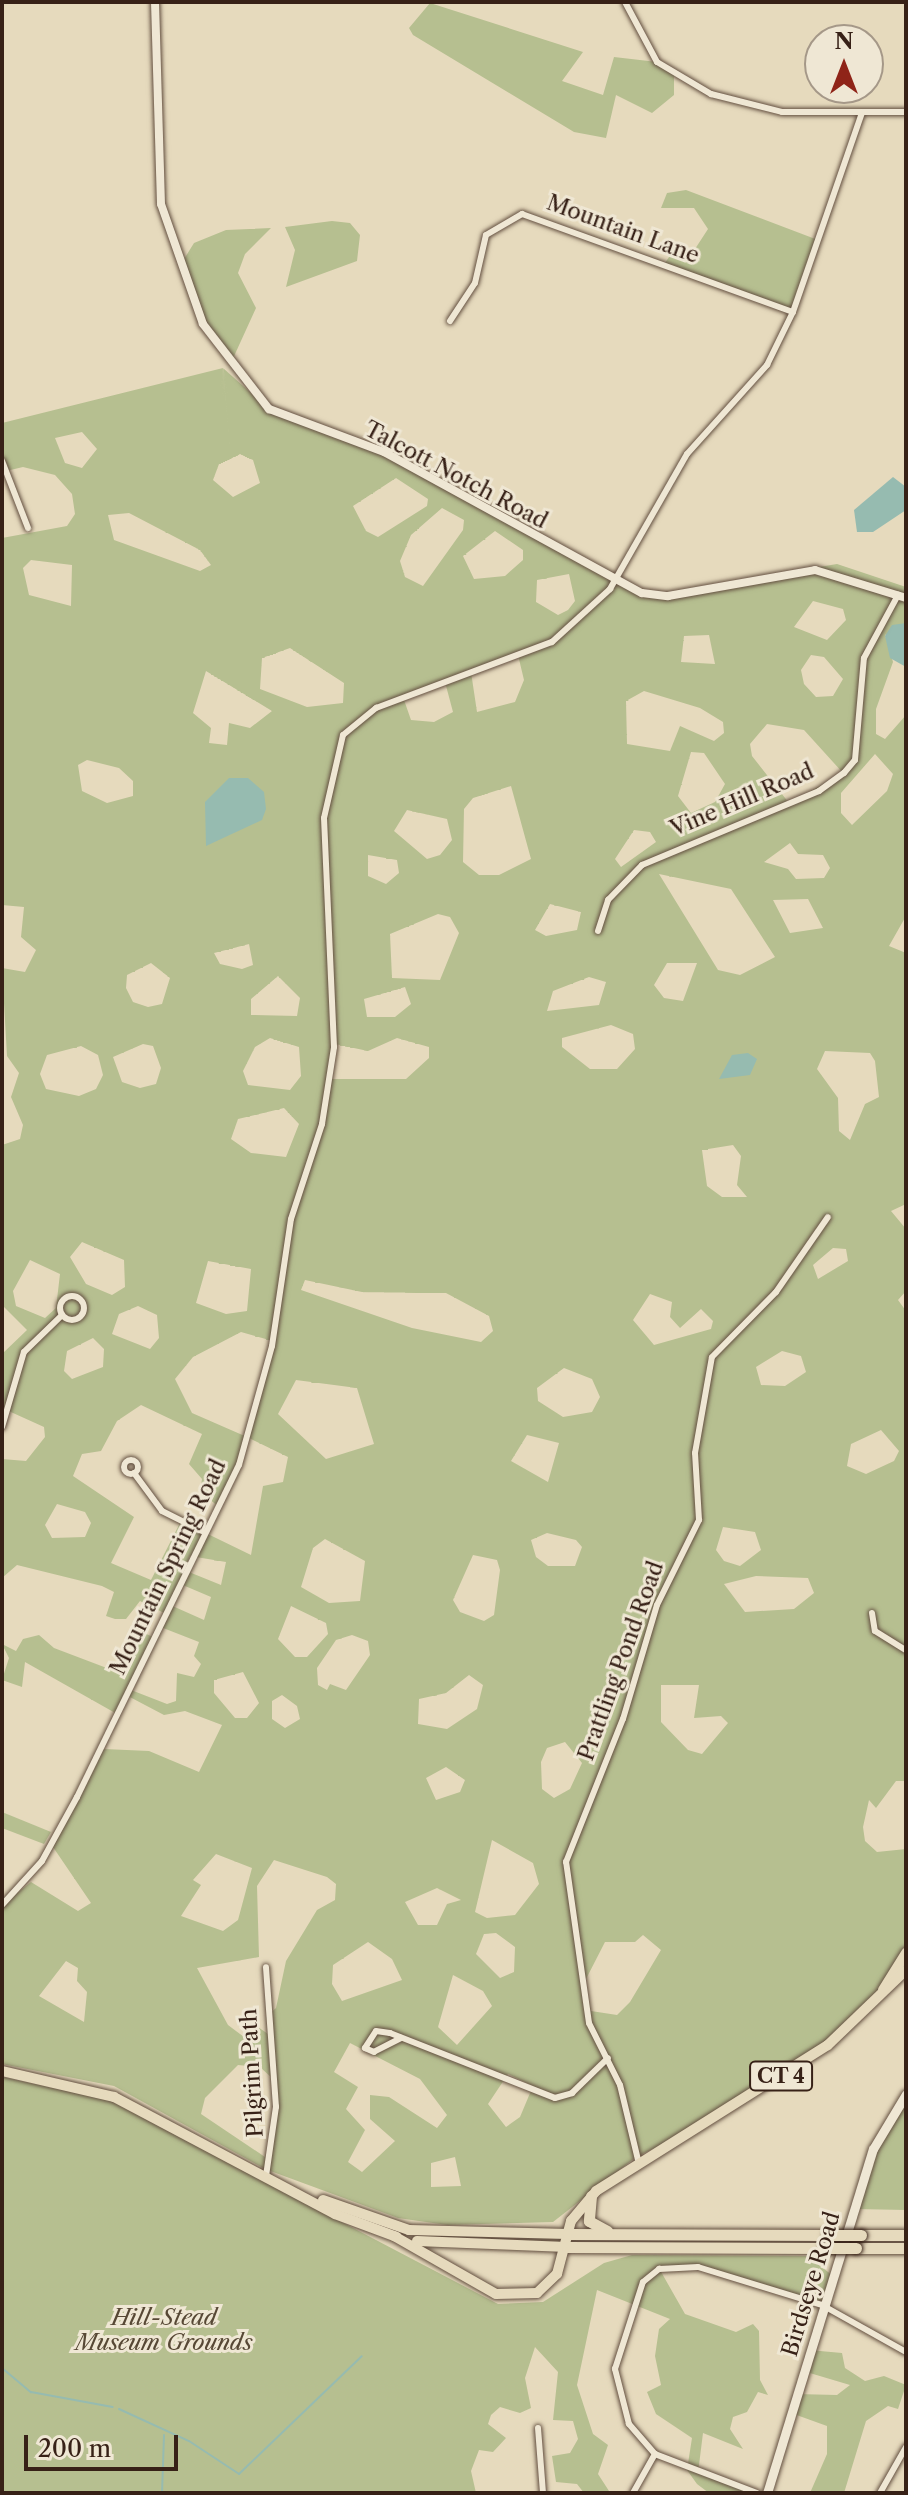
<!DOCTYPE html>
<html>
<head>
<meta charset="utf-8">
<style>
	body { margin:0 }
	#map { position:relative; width:908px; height:2495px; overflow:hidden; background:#e6dabd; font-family:"Libre Caslon Text",serif }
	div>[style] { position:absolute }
	.green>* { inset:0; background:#b6bf90 }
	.water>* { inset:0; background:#96bbb0 }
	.stream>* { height:2px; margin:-1px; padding:0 1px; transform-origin:1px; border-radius:1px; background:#96bbb0 }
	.roads { filter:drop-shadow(0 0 2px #634f40) drop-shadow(0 0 2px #634f40) }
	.minor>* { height:6px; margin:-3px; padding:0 3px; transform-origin:3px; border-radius:3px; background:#efe7d4 }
	.minor>.ring { margin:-3px; padding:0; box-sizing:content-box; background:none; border:6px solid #efe7d4; border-radius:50% }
	.tertiary>* { height:8px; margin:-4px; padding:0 4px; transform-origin:4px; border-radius:4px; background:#efe7d4 }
	.secondary>* { height:9px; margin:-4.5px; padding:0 4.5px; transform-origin:4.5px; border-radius:4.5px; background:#efe7d4 }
	.primary>* { height:10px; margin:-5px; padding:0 5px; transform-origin:5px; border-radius:5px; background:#e6dabd }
	.motorway>* { height:11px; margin:-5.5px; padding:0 5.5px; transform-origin:5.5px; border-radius:5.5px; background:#e6dabd }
	.bridges { filter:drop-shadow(0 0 2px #372117) drop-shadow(0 0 2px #372117) }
	.motorway-bridge>* { height:11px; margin:-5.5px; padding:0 5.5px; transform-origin:5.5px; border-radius:5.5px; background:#e6dabd }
	span { translate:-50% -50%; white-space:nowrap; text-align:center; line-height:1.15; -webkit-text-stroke:6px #efe7d4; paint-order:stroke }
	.shield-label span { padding:2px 6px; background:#efe7d4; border:2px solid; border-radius:6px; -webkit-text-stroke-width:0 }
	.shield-label { font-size:20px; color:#372117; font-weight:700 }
	.street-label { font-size:22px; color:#372117 }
	.park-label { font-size:22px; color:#574835; font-style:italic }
	.frame { position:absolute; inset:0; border:4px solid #372117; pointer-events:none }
	.north { position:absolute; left:804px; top:24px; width:80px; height:80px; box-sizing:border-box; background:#efe7d4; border:2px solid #a59888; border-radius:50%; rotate:0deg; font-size:22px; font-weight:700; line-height:32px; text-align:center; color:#372117 }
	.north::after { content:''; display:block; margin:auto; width:28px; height:36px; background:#8f2418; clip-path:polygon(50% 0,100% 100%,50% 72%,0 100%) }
	.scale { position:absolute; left:24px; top:2435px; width:154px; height:36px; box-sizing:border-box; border:4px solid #372117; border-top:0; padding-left:10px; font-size:24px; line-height:28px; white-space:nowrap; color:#372117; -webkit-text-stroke:6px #efe7d4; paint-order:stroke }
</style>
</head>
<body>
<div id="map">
	<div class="green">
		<div style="clip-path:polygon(430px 3px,583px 52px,562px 81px,603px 95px,614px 57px,657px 62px,674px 75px,674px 95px,652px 113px,616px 95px,606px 138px,574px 132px,413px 35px,409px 28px)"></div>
		<div style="clip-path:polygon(686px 190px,818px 240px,793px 312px,665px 263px,673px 251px,695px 249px,708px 229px,694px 208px,661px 208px,667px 193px)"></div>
		<div style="clip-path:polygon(332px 221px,350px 223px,360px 235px,357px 261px,286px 287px,295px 250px,285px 227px)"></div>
		<div style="clip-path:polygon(271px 228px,245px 254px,238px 273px,256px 308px,230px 365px,209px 335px,181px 264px,194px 243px,226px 230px)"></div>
		<div style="clip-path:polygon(evenodd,223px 368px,269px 409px,358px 440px,651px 595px,837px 564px,906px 587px,906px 623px,885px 635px,893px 662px,876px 709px,876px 734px,885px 739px,906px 715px,906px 916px,889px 946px,906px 953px,906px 1204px,891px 1211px,906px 1229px,906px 1291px,898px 1300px,906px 1311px,906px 1781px,896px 1781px,876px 1808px,869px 1800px,863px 1827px,865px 1841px,877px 1852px,906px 1849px,906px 1953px,856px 2020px,710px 2121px,636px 2157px,553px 2222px,447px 2225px,398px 2218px,265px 2169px,114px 2086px,2px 2064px,2px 1905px,31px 1882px,78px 1911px,91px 1903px,53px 1847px,104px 1749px,149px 1751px,199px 1772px,222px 1725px,185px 1711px,164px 1715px,126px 1695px,117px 1714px,25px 1662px,22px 1687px,2px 1680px,9px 1658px,2px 1644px,16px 1651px,23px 1639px,39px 1635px,54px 1648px,112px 1670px,122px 1668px,142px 1632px,153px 1637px,131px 1690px,167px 1704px,176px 1701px,177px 1673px,194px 1677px,201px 1664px,194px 1656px,199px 1642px,158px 1626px,164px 1613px,140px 1601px,126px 1619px,115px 1619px,106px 1616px,114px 1592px,102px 1586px,17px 1565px,2px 1578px,2px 1459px,26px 1461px,45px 1437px,44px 1427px,2px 1408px,2px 1354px,27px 1330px,2px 1305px,2px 1145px,20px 1139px,23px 1125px,11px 1097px,19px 1073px,7px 1056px,2px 968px,25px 972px,36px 950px,21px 937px,24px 907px,2px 905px,2px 538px,67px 526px,75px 514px,72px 494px,55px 475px,23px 467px,2px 472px,2px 423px,223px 368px,82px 432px,97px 449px,82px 468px,65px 463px,55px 438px,82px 432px,223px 368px,240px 454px,253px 460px,260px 483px,233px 497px,213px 480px,219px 464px,240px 454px,223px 368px,396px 478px,428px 499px,427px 506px,378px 537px,366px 531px,353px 506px,396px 478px,223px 368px,442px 508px,464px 520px,463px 530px,423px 586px,405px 577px,400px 561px,411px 535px,442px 508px,223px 368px,129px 513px,200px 550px,211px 565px,200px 571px,114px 540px,108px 515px,129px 513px,223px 368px,495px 531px,523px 550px,523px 560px,505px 576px,474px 579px,463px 556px,495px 531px,223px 368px,31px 560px,72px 565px,71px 606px,29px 595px,23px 568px,31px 560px,223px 368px,569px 574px,575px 601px,568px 610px,558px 615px,536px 602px,537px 580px,569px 574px,223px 368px,813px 601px,843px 609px,846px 620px,827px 640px,794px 627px,813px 601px,223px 368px,709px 635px,715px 664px,681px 662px,684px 636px,709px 635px,223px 368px,290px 648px,344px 683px,343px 703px,307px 707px,260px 689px,262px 658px,290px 648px,223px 368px,518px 655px,524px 680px,515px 702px,477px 712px,471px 672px,518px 655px,223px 368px,811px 655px,824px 657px,843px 679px,833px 696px,816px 697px,804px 684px,801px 670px,811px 655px,223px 368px,206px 671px,272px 711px,250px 728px,229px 723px,227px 745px,209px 743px,211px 728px,193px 713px,206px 671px,223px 368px,445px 682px,453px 712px,434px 722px,411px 720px,403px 697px,445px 682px,223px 368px,644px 691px,700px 708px,723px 722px,724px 733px,714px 741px,680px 726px,670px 751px,627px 744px,626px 701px,644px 691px,223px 368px,767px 724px,804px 730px,843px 773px,789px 803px,752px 756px,750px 744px,767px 724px,223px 368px,691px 752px,704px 753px,725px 784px,715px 802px,691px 813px,678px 796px,691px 752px,223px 368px,875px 754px,893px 774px,887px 791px,852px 825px,841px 813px,841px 793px,875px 754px,223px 368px,87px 760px,119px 768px,133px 781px,133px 796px,107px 803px,82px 791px,78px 765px,87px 760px,223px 368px,511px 786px,531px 859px,499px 875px,479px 875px,463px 862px,464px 809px,473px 798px,511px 786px,223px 368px,407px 810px,447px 819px,452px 840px,440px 855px,427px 859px,394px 831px,407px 810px,223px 368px,634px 830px,650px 832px,656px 842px,621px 867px,615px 859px,634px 830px,223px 368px,790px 843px,798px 854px,823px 855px,830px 868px,824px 878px,796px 879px,788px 869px,764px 862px,790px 843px,223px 368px,368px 855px,397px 860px,399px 873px,386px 884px,368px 876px,368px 855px,223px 368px,659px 874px,731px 889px,775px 957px,740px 975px,718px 970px,659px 874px,223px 368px,808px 899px,823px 928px,790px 933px,773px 900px,808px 899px,223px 368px,550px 904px,581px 912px,577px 930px,546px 936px,535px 930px,550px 904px,223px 368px,438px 914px,450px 917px,459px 933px,440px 980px,392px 978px,390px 934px,438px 914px,223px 368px,249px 944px,253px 965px,242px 969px,220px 964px,214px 953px,249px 944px,223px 368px,151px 963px,170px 978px,162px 1004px,148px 1007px,133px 1002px,126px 988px,127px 975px,151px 963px,223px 368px,667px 963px,697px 963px,683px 1001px,664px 998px,654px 985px,667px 963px,223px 368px,278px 976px,300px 998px,297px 1016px,251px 1015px,251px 999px,278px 976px,223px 368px,589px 977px,606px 982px,599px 1005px,547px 1011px,553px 991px,589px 977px,223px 368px,405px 987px,411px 1004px,395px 1017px,367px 1017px,364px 999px,405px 987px,223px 368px,611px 1025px,633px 1034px,635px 1049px,617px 1069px,590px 1069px,562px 1047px,562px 1038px,611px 1025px,223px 368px,270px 1038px,299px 1047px,301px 1076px,290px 1090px,248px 1085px,243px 1071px,255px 1047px,270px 1038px,223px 368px,397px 1038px,429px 1047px,429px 1058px,406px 1079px,330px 1079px,335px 1044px,368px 1051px,397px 1038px,223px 368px,143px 1044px,153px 1046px,161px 1068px,156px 1084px,140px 1088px,122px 1082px,113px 1057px,143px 1044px,223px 368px,81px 1046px,98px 1055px,103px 1075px,96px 1089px,79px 1096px,46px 1089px,40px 1074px,47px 1055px,81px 1046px,223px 368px,825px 1051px,870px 1053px,875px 1061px,879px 1097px,865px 1104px,850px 1140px,839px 1131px,838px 1098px,817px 1069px,825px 1051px,223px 368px,284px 1108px,299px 1124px,286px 1157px,251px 1153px,231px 1139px,238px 1119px,284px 1108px,223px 368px,733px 1145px,741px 1156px,737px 1185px,747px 1197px,722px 1197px,707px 1186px,702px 1150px,733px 1145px,223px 368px,82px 1242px,124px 1260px,125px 1287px,112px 1295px,86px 1284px,70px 1257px,82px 1242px,223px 368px,833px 1248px,846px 1249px,848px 1261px,818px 1279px,813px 1265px,833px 1248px,223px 368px,30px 1260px,60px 1274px,56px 1308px,45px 1318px,16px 1306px,13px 1291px,30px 1260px,223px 368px,208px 1261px,251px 1269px,247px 1311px,226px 1314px,196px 1303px,208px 1261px,223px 368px,305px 1280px,362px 1292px,446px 1293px,489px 1316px,493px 1331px,481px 1342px,412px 1328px,301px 1290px,305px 1280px,223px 368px,650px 1294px,672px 1302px,670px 1317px,680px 1328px,701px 1309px,713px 1321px,711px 1329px,654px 1345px,633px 1320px,650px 1294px,223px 368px,138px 1306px,157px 1315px,159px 1338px,150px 1349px,112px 1334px,119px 1314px,138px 1306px,223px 368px,241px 1332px,273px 1341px,247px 1437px,192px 1413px,175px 1379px,193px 1357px,241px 1332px,223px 368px,93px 1338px,104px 1349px,103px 1367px,72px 1379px,64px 1371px,67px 1351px,93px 1338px,223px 368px,782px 1351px,801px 1356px,806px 1372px,785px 1386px,761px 1385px,756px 1367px,782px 1351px,223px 368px,564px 1368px,592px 1379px,600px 1397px,592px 1412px,563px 1417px,538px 1401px,537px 1388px,564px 1368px,223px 368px,296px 1380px,357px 1388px,374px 1444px,326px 1459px,278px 1414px,296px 1380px,223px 368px,141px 1405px,202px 1434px,189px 1464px,202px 1479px,200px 1492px,218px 1506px,247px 1437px,288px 1457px,283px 1482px,263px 1486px,251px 1555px,181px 1521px,151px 1580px,111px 1563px,134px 1517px,73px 1476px,82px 1454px,101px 1451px,117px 1421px,141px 1405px,223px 368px,881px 1430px,899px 1451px,894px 1461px,866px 1474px,847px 1466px,851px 1444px,881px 1430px,223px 368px,527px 1435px,559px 1443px,548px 1482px,511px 1461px,527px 1435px,223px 368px,57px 1504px,85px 1512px,91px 1523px,85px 1537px,52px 1538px,45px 1525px,57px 1504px,223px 368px,723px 1527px,755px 1532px,761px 1550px,740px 1566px,724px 1561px,716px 1550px,723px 1527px,223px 368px,547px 1533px,576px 1540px,582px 1547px,575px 1566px,548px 1566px,536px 1557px,531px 1540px,547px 1533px,223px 368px,325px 1539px,365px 1561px,360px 1601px,329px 1603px,301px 1587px,313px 1548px,325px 1539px,223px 368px,473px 1555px,497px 1560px,500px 1570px,494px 1615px,484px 1621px,460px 1612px,453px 1600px,473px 1555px,223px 368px,190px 1556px,226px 1562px,221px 1585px,184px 1570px,190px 1556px,223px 368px,756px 1576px,808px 1578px,814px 1593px,794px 1609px,745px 1612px,724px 1584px,756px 1576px,223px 368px,178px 1583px,211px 1597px,204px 1620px,168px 1604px,178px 1583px,223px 368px,291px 1606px,326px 1623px,328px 1634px,307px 1657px,295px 1657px,278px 1639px,291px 1606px,223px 368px,352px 1635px,368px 1641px,370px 1655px,346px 1690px,330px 1684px,327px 1690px,318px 1685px,317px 1668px,336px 1640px,352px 1635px,223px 368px,243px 1672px,259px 1703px,247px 1718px,235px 1718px,214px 1693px,214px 1680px,243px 1672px,223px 368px,469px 1675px,483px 1685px,477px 1709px,447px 1729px,418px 1724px,419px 1699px,446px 1693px,469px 1675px,223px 368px,661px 1685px,699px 1685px,694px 1718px,721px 1716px,728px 1723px,702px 1754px,688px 1750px,661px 1722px,661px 1685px,223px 368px,282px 1695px,297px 1706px,300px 1719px,285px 1728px,272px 1719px,272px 1701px,282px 1695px,223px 368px,565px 1742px,582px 1763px,570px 1789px,554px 1798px,542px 1789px,541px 1762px,547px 1748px,565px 1742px,223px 368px,446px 1767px,465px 1780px,460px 1792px,436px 1800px,426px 1778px,446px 1767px,223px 368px,492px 1840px,533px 1863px,539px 1884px,515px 1915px,487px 1918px,475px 1912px,492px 1840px,223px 368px,216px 1854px,252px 1868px,238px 1920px,223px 1931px,181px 1916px,201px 1885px,193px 1880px,216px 1854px,223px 368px,274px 1860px,327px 1877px,336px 1884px,335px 1900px,317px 1910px,286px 1961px,276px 2008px,266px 2017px,268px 2034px,258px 2027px,248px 2040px,228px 2025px,197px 1968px,259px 1957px,257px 1886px,274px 1860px,223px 368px,437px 1888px,461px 1900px,447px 1904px,437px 1925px,418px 1925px,405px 1902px,437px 1888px,223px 368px,496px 1933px,515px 1947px,514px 1972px,500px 1978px,476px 1954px,484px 1934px,496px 1933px,223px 368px,643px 1935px,661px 1950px,630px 2002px,617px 2015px,591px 2011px,585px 1981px,605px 1942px,635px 1942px,643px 1935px,223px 368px,368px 1942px,392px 1959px,402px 1980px,342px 2001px,332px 1984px,333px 1965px,368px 1942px,223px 368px,66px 1961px,78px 1968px,77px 1981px,87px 1992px,84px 2022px,39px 1996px,66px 1961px,223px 368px,453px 1975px,483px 1991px,492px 2006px,457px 2045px,438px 2027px,453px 1975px,223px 368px,350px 2043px,420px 2079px,447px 2115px,437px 2128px,389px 2097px,370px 2095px,370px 2119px,395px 2141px,362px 2172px,348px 2162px,365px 2130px,346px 2109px,358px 2087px,334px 2072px,350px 2043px,223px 368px,238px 2065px,260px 2067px,273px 2079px,276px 2126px,265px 2157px,201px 2114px,205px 2098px,238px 2065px,223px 368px,508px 2074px,533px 2086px,520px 2117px,506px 2127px,488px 2104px,508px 2074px,223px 368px,455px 2157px,461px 2186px,431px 2187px,431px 2163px,455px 2157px)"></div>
		<div style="clip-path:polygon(2px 1812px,51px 1832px,44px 1844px,2px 1828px)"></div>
		<div style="clip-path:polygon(2px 2077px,109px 2100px,498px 2304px,543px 2302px,604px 2263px,632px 2255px,807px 2256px,832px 2275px,822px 2305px,698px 2267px,660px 2270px,685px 2314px,736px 2332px,753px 2324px,759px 2331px,760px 2380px,768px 2395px,758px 2392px,747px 2412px,733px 2417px,730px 2429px,743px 2449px,703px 2433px,698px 2473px,757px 2493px,709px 2493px,697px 2484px,687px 2470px,692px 2438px,656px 2414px,647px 2392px,661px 2385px,655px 2356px,659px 2329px,670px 2319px,597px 2290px,577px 2385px,593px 2434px,608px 2445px,598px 2474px,609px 2491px,584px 2493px,577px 2484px,556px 2482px,552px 2456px,570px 2453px,578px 2439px,573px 2421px,553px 2420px,558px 2372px,535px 2347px,525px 2378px,531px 2408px,520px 2413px,500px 2407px,491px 2415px,488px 2424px,506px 2438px,493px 2452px,479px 2450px,471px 2471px,476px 2493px,2px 2493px)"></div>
		<div style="clip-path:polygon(906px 2094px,906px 2210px,854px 2209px,873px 2149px)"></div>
		<div style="clip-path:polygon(809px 2350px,842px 2353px,845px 2368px,865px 2381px,884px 2376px,906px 2385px,898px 2409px,888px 2406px,866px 2421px,844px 2493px,810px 2493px,827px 2454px,827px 2426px,791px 2413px,796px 2394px,837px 2395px,850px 2385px,803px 2371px)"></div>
	</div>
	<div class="water">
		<div style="clip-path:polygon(893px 477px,906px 487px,906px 510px,873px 532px,857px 532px,854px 510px)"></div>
		<div style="clip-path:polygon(906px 623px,906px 667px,890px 658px,885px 636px,892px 625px)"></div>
		<div style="clip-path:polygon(229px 778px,248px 778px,264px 792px,266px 809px,262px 820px,206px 846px,205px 802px)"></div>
		<div style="clip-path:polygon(748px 1053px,757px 1059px,750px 1075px,719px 1079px,732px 1055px)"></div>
	</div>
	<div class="stream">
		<div style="left:2px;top:2368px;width:38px;rotate:40deg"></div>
		<div style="left:31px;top:2392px;width:83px;rotate:10.4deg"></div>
		<div style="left:119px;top:2409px;width:77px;rotate:24.6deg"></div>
		<div style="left:189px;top:2441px;width:60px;rotate:33.4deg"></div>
		<div style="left:239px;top:2474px;width:170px;rotate:-43.8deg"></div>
		<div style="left:162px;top:2493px;width:58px;rotate:-88deg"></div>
	</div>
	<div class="roads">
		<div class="minor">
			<div style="left:625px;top:2px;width:68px;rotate:61.9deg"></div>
			<div style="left:657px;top:62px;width:63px;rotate:30.7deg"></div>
			<div style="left:711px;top:94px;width:73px;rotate:14.2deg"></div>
			<div style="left:782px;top:112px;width:124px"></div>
			<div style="left:450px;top:321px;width:45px;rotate:-56.7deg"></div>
			<div style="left:475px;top:283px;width:49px;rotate:-77.1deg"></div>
			<div style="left:486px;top:235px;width:42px;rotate:-30.3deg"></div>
			<div style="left:522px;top:214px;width:288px;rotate:19.9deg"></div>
			<div style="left:2px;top:461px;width:72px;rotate:68.8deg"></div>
			<div style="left:598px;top:931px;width:33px;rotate:-72deg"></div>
			<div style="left:608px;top:900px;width:49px;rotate:-45.8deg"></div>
			<div style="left:642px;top:865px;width:192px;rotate:-22.7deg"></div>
			<div style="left:819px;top:791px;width:31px;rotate:-36deg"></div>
			<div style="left:844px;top:773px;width:17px;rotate:-50deg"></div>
			<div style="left:855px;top:760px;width:102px;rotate:-85deg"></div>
			<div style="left:864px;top:658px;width:72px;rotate:-61.6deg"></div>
			<div class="ring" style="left:60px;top:1296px;width:18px;height:18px"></div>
			<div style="left:2px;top:1427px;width:78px;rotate:-73.7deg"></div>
			<div style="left:24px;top:1352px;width:53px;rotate:-44.2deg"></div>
			<div class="ring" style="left:124px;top:1460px;width:8px;height:8px"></div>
			<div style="left:134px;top:1473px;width:47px;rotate:53.6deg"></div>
			<div style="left:162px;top:1511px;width:45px;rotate:26.6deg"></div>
			<div style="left:872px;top:1613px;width:18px;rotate:81deg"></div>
			<div style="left:875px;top:1631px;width:36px;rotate:32deg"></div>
			<div style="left:2px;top:1905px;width:59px;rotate:-47.7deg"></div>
			<div style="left:42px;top:1861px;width:73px;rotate:-61.3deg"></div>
			<div style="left:77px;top:1797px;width:369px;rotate:-64deg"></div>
			<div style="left:239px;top:1465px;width:123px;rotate:-74.5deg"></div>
			<div style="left:272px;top:1346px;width:128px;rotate:-81.5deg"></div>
			<div style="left:291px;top:1219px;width:100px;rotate:-71.9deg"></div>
			<div style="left:322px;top:1124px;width:78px;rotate:-81.1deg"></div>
			<div style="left:334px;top:1047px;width:229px;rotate:-92.5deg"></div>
			<div style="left:324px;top:818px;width:85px;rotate:-77.1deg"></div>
			<div style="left:343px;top:735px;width:43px;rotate:-39.3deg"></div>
			<div style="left:376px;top:708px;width:188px;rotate:-20.6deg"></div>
			<div style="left:552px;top:642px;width:79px;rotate:-42.4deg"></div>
			<div style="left:610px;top:589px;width:155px;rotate:-60.3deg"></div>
			<div style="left:687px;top:454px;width:120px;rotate:-48deg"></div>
			<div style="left:767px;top:365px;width:59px;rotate:-63.9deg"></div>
			<div style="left:793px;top:312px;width:211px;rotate:-70.9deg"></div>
			<div style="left:401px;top:2038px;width:30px;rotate:153deg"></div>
			<div style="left:374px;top:2052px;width:10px;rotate:-156deg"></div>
			<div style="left:365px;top:2048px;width:20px;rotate:-57deg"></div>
			<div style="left:376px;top:2031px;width:14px;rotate:8deg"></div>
			<div style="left:390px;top:2033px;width:177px;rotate:21.5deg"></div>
			<div style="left:555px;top:2098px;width:18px;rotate:-16deg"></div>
			<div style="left:572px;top:2093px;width:50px;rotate:-44.2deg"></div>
			<div style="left:639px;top:2164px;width:81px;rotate:-103.5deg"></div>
			<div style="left:620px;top:2085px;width:69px;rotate:-116.6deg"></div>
			<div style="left:589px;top:2023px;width:163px;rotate:-98.1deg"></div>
			<div style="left:566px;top:1862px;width:154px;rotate:-68.3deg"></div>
			<div style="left:623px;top:1719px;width:119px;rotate:-73.4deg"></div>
			<div style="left:657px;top:1605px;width:95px;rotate:-63.7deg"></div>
			<div style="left:699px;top:1520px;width:67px;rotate:-93.4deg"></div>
			<div style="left:695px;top:1453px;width:97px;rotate:-80deg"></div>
			<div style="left:712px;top:1357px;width:91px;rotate:-45.4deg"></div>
			<div style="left:776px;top:1292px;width:91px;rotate:-55.3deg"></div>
			<div style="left:266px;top:2176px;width:70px;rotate:-81.8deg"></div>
			<div style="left:276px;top:2107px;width:140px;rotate:-94.1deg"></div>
			<div style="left:538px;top:2428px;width:65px;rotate:85.6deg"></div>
			<div style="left:633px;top:2493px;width:45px;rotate:-60.6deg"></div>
			<div style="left:757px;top:2493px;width:109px;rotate:-159.1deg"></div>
			<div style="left:655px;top:2454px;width:40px;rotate:-131deg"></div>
			<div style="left:629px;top:2424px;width:57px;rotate:-104.3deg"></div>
			<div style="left:615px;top:2369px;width:91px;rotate:-72.2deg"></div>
			<div style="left:643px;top:2282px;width:21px;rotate:-39deg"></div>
			<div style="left:659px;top:2269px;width:39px;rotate:-3deg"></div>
			<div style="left:698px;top:2267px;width:130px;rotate:17deg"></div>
			<div style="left:822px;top:2305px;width:96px;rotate:29.2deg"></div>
			<div style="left:880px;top:2493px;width:53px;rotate:-60.5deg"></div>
		</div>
		<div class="tertiary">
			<div style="left:155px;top:2px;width:202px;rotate:88.3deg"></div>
			<div style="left:161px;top:204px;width:127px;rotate:70.7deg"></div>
			<div style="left:203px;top:324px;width:108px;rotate:52.2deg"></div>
			<div style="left:269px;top:409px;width:123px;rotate:20.5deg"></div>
			<div style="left:384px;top:452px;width:294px;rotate:28.7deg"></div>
			<div style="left:642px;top:593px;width:26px;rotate:7deg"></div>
			<div style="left:668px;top:596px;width:149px;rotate:-10deg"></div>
			<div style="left:815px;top:570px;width:95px;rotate:17.1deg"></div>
		</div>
		<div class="secondary">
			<div style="left:767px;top:2493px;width:360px;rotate:-72.9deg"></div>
			<div style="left:873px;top:2149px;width:64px;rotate:-59deg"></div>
		</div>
		<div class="primary">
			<div style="left:883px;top:1990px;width:44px;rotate:-58.1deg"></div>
			<div style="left:2px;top:2071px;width:115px;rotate:13.1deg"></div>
			<div style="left:114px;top:2097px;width:250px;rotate:27.9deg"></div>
			<div style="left:335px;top:2214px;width:66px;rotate:20.4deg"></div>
			<div style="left:323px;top:2200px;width:91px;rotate:19.2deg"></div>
			<div style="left:409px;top:2230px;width:159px;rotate:1.4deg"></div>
			<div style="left:394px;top:2236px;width:117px;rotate:29.6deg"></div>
			<div style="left:496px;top:2294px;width:41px;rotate:-1.4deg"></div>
			<div style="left:537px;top:2293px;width:28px;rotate:-44deg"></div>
			<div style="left:557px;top:2274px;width:55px;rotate:-75.2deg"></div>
			<div style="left:571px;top:2221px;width:39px;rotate:-50deg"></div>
			<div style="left:596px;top:2191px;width:274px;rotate:-32.2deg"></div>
			<div style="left:828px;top:2045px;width:108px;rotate:-43.9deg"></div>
			<div style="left:417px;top:2241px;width:150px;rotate:2.3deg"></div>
		</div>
		<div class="motorway">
			<div style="left:591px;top:2196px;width:25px;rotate:95deg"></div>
			<div style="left:589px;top:2221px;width:21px;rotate:29deg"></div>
			<div style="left:568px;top:2234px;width:261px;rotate:0.2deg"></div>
			<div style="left:861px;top:2235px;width:45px"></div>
			<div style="left:567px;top:2247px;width:258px;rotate:0.2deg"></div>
			<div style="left:856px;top:2248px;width:50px"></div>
		</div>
	</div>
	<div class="bridges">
		<div class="motorway-bridge">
			<div style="left:829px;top:2235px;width:32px"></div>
			<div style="left:825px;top:2248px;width:31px"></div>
		</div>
	</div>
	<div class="shield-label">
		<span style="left:781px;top:2076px">CT 4</span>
	</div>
	<div class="street-label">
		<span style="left:623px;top:229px;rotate:20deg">Mountain Lane</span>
		<span style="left:456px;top:475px;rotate:28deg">Talcott Notch Road</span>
		<span style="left:742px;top:800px;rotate:-23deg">Vine Hill Road</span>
		<span style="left:168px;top:1567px;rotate:-64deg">Mountain Spring Road</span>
		<span style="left:621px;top:1661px;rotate:-70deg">Prattling Pond Road</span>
		<span style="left:252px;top:2073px;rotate:-93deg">Pilgrim Path</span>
		<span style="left:811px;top:2284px;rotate:-73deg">Birdseye Road</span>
	</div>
	<div class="park-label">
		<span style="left:164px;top:2330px">Hill-Stead<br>Museum Grounds</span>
	</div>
	<div class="frame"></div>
	<div class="north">N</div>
	<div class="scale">200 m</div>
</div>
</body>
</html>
